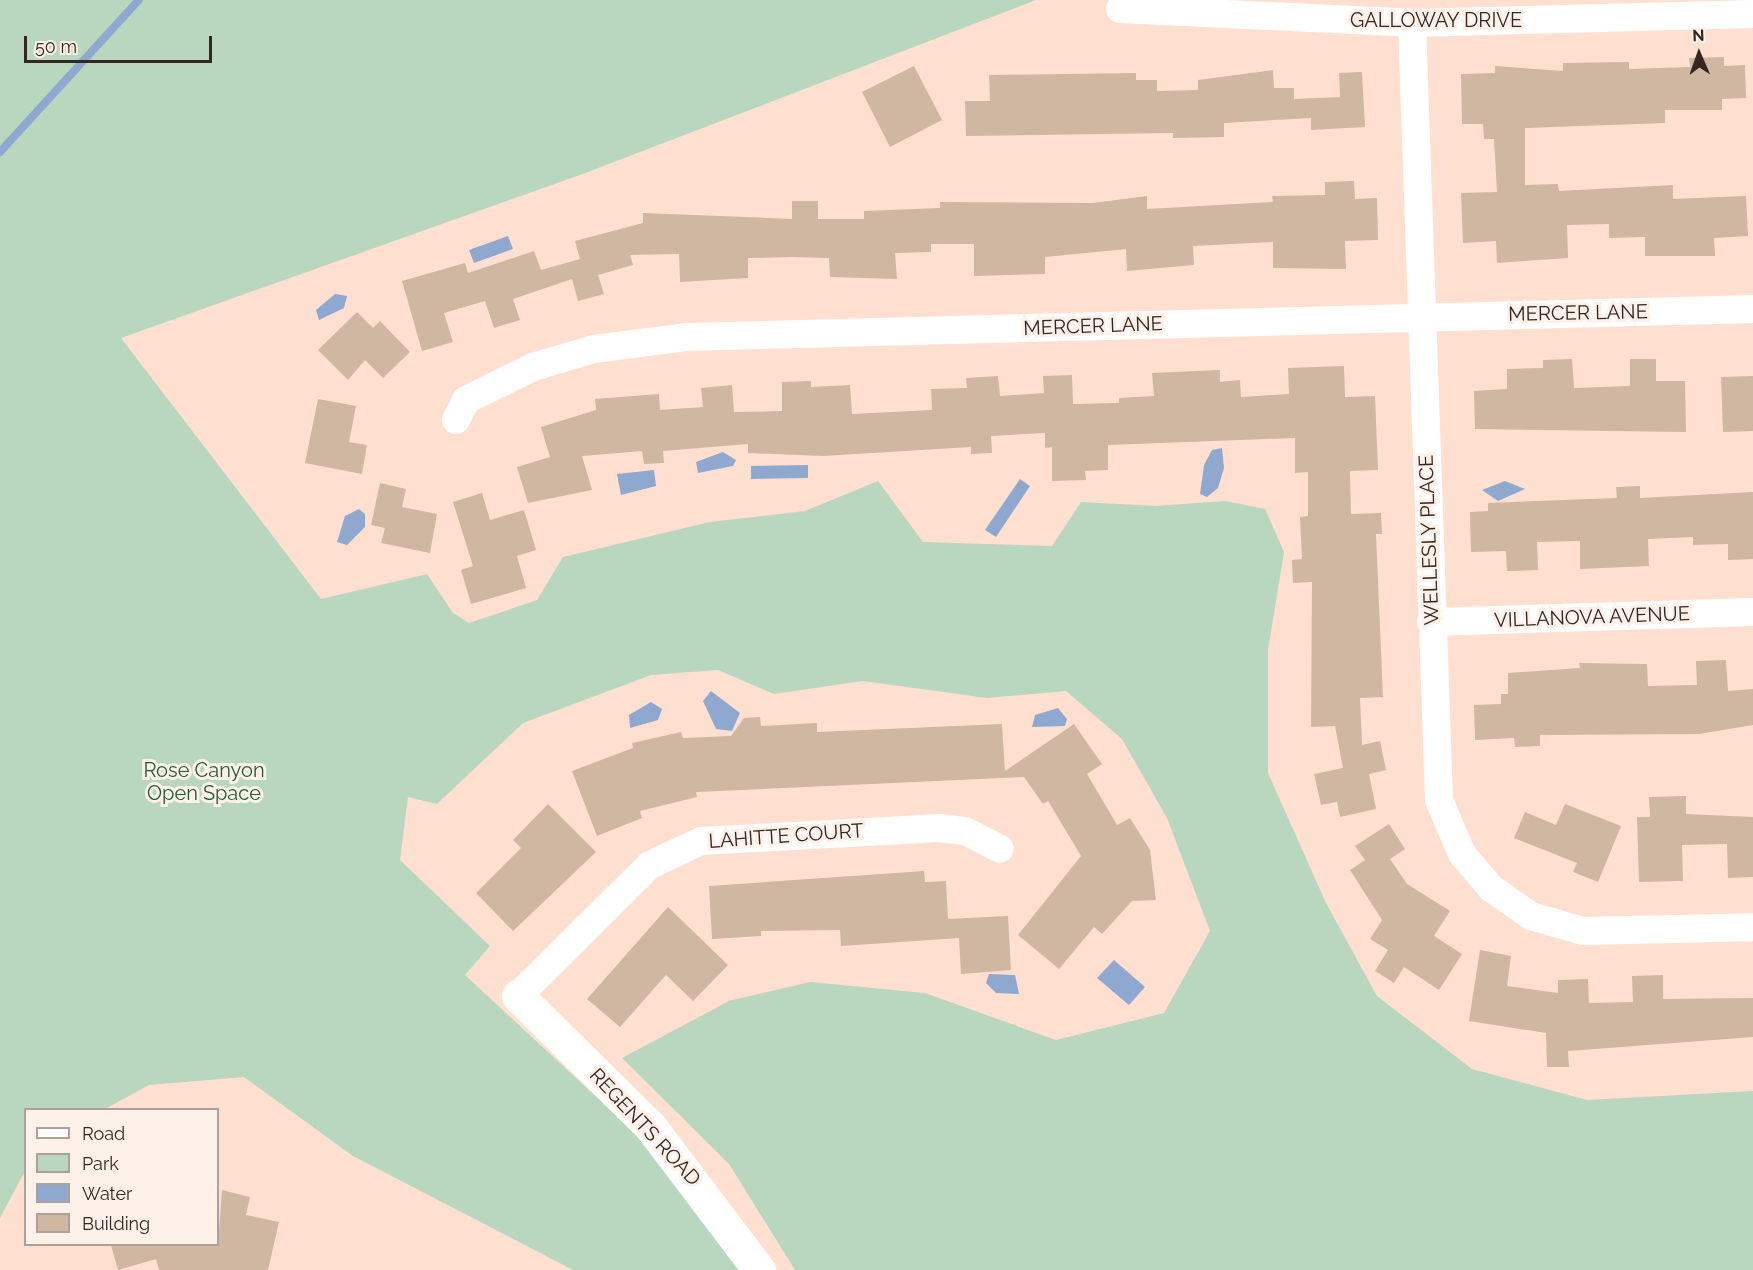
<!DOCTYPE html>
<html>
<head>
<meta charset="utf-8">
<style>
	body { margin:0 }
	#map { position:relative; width:1753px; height:1270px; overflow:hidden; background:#ffdfcf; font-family:Raleway,sans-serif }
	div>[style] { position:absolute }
	.green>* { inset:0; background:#b9d6bf }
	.water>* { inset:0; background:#8fa8cf }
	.stream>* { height:8px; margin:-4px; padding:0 4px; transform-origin:4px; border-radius:4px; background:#8fa8cf }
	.building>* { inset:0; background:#d0b7a1 }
	.minor>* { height:28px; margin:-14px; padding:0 14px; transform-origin:14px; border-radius:14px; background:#fff }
	.tertiary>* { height:33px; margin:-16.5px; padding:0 16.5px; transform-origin:16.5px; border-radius:16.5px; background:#fff }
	span { translate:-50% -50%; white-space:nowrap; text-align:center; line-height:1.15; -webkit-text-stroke:6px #fef1ea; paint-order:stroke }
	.street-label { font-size:20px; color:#322721 }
	.park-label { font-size:20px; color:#1f5c33 }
	.legend { position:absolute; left:24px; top:1108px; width:195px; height:138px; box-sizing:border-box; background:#fef1ea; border:2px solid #aca09a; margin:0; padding:8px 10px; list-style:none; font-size:18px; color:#322721 }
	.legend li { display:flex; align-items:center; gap:12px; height:30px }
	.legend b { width:30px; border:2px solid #aca09a }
	.north { position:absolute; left:1669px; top:24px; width:60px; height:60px; -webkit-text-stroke:4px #fef1ea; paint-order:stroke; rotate:358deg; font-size:16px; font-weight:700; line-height:24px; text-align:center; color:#322721 }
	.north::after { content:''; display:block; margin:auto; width:21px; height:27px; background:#322721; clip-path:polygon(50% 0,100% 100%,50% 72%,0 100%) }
	.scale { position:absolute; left:24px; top:36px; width:188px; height:27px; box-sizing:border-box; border:3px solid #322721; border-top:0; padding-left:8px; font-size:18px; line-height:21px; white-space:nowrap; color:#322721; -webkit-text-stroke:4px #fef1ea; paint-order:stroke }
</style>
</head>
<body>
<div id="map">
	<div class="green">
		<div style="clip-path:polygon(0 0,1036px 0,580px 175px,121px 338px,321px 599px,427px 574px,453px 613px,469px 623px,537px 600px,563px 557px,710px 522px,805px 511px,878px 481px,923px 542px,1052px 546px,1081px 502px,1156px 506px,1225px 501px,1265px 509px,1284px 552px,1268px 650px,1268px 773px,1326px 903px,1377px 996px,1472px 1069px,1587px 1100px,1753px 1091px,1753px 1270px,795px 1270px,729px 1164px,622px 1058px,729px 1001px,810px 982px,925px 993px,1056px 1040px,1164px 1013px,1210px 931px,1167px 818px,1122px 739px,1066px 691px,987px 698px,863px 681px,774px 694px,718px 670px,651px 675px,523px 723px,437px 804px,408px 797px,400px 860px,490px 946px,465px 975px,632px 1130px,742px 1270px,573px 1270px,353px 1156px,244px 1077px,149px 1085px,105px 1109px,26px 1110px,25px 1171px,0 1218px)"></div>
	</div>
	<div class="water">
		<div style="clip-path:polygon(508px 236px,513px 249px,474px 263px,469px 250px)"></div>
		<div style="clip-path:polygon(335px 294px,347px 296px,344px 308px,319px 320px,316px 310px)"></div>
		<div style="clip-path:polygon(1222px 448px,1224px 468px,1218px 488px,1207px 497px,1200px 494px,1204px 465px,1212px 450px)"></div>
		<div style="clip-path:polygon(723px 452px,736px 460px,733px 466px,698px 473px,696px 462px)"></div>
		<div style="clip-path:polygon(808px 465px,808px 478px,751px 479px,751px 466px)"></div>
		<div style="clip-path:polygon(654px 470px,656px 486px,621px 495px,617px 474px)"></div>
		<div style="clip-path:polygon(1020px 479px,1030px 486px,996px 537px,985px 530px)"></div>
		<div style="clip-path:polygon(1505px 481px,1525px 489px,1498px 501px,1482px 490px)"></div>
		<div style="clip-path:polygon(359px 509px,365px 514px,365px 527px,347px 545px,337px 542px,345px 516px)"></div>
		<div style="clip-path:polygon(711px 691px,740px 713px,732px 731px,716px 729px,703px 701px)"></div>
		<div style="clip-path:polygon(651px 702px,662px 709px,658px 720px,630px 728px,629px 715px)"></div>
		<div style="clip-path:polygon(1058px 708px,1067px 719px,1065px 726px,1032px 727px,1035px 715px)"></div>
		<div style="clip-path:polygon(1114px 960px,1145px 987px,1129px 1005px,1097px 978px)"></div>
		<div style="clip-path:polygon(989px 974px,1015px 975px,1019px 994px,996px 993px,986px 983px)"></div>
	</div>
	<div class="stream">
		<div style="left:0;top:152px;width:206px;rotate:-47.6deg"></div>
	</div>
	<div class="building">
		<div style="clip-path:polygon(1724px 57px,1724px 66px,1745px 65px,1746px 98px,1722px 99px,1722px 110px,1665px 110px,1665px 123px,1525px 128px,1525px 185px,1558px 184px,1559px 191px,1673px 185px,1673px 199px,1746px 196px,1748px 236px,1714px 238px,1715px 256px,1645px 256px,1645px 237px,1609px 238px,1609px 224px,1567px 225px,1568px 258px,1497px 263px,1496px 241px,1463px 243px,1461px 193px,1497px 192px,1494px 139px,1484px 139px,1483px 124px,1462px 124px,1461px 74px,1495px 73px,1495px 66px,1563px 71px,1563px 63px,1629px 62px,1629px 69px,1690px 67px,1689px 58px)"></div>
		<div style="clip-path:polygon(914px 66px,942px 120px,890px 147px,862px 92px)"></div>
		<div style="clip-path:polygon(1273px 70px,1274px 88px,1294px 88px,1294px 99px,1340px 97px,1339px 73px,1362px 72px,1365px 127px,1311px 130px,1311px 118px,1224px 123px,1224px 137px,1173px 138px,1173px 133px,966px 136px,965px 101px,990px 101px,989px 75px,1136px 73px,1136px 80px,1157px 80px,1157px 91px,1198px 90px,1198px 80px)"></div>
		<div style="clip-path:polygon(1354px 181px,1355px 199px,1377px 198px,1378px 240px,1345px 241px,1346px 269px,1273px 268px,1273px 242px,1193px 246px,1194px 265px,1127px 271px,1126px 249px,1045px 257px,1045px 274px,974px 276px,974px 244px,931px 244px,931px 252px,895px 253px,897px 279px,830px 277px,829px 258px,792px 257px,748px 258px,748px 278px,680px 282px,679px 254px,630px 255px,633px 265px,598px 275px,604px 294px,578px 301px,572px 279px,513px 299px,520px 320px,494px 328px,485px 301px,444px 313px,453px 342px,422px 351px,402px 281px,465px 263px,468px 273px,534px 251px,541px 270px,580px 259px,575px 241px,643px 223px,643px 213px,792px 219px,792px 201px,818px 201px,818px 219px,864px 219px,864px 211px,940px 208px,940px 202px,1093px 203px,1147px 196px,1147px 209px,1273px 202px,1272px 196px,1325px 195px,1325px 182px)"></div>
		<div style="clip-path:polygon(357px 312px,373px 328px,380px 321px,410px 352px,383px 378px,365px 360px,348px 380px,318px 350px)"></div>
		<div style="clip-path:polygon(1572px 359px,1574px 388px,1630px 386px,1630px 359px,1656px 359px,1656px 381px,1685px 381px,1686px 432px,1475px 429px,1474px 391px,1507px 389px,1507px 369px,1543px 368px,1543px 360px)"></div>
		<div style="clip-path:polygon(1344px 366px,1345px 397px,1375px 396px,1378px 470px,1350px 471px,1351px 514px,1381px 513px,1382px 534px,1376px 534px,1383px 697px,1360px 698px,1362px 745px,1380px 741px,1386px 770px,1369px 774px,1376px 809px,1340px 817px,1337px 802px,1321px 805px,1314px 774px,1343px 768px,1335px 726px,1311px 727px,1312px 582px,1293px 583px,1292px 560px,1302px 559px,1300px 517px,1308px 516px,1308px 472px,1295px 473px,1295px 438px,1108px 445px,1108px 470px,1085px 471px,1086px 480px,1052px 481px,1052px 447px,1045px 448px,1045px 433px,991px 436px,992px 453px,971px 454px,971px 447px,823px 456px,748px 453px,748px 444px,663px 451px,664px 463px,644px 464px,642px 451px,582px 456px,592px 490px,528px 503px,517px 467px,550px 457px,541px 427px,596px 410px,595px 399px,659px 394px,660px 410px,703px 407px,701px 388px,732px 385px,734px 412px,782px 411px,782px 382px,811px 381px,811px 387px,850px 385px,852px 414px,932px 410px,931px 389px,967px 388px,966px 378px,998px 376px,1000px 396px,1044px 393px,1043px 376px,1072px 375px,1073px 404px,1119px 403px,1119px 398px,1154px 396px,1152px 373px,1220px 370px,1220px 382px,1240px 380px,1241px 397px,1289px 394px,1288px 368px)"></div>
		<div style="clip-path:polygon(1753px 376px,1753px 431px,1723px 432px,1721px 377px)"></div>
		<div style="clip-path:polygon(318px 399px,356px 406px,349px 442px,367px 445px,362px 474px,305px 463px)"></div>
		<div style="clip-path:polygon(380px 483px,406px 489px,402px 507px,437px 514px,430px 553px,381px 543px,385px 528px,371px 525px)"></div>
		<div style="clip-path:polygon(1640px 486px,1640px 498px,1753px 492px,1753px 559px,1728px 560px,1728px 544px,1693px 545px,1693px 537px,1648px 539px,1649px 566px,1580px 569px,1580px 541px,1537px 542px,1538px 570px,1507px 571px,1506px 551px,1471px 552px,1470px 512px,1488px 511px,1488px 503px,1617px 498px,1616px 487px)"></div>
		<div style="clip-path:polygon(482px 493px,490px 520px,524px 510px,536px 550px,517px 556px,526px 588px,471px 604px,461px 570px,473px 566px,453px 502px)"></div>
		<div style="clip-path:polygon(1726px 660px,1728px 691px,1753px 689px,1753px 725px,1699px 734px,1540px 735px,1540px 746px,1515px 747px,1514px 738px,1475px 740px,1474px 705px,1501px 704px,1501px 694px,1508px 694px,1508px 673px,1580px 668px,1579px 663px,1647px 664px,1648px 686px,1697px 685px,1696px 661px)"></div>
		<div style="clip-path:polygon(760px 717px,761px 726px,817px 723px,817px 732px,1002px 724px,1005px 771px,1074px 724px,1102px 764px,1087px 774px,1117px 825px,1130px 818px,1150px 850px,1156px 900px,1132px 901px,1102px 934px,1094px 927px,1059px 969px,1018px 935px,1081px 856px,1048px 801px,1043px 804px,1024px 777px,696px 792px,697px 797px,640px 811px,642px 818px,597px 836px,572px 771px,633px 748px,632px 743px,681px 732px,683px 738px,731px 736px,744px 718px)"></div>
		<div style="clip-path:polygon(1686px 796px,1686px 814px,1753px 817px,1753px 877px,1728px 878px,1727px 844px,1682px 845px,1683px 881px,1639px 882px,1637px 817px,1650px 817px,1649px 797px)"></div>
		<div style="clip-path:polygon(548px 804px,596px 852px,513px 931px,476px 893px,521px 848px,513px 840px)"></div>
		<div style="clip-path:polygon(1565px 804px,1621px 826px,1598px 882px,1573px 872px,1577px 863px,1514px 838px,1525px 812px,1556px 825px)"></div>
		<div style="clip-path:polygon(1389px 824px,1405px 849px,1390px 859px,1407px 884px,1450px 911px,1434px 936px,1462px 954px,1439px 990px,1404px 967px,1394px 983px,1375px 971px,1388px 950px,1370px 939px,1382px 920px,1350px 870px,1365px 860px,1355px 846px)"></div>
		<div style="clip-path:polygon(924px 871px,925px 882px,946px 881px,948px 919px,1008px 916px,1011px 970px,961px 974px,959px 938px,841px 946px,840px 930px,761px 931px,761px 936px,712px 939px,709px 886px)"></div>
		<div style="clip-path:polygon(668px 907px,728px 965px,693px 1001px,666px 975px,620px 1027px,587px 999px)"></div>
		<div style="clip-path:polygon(1480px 950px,1511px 956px,1507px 986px,1558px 993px,1558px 980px,1588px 979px,1589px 1003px,1633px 1002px,1632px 976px,1663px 975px,1663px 999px,1753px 998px,1753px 1037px,1568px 1051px,1569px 1067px,1547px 1067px,1546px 1033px,1469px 1021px)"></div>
		<div style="clip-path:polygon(222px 1190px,250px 1197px,246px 1215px,279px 1222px,268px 1270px,159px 1270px,156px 1259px,118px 1270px,111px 1245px,218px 1245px)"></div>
	</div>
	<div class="minor">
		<div style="left:1120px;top:9px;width:292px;rotate:2.7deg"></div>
		<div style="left:1412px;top:23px;width:341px;rotate:-1.5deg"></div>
		<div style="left:1412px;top:23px;width:777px;rotate:88.01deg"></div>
		<div style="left:1439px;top:800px;width:59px;rotate:66.9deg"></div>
		<div style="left:1462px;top:854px;width:45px;rotate:49.5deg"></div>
		<div style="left:1491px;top:888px;width:49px;rotate:35deg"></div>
		<div style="left:1531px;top:916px;width:54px;rotate:16.1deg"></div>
		<div style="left:1583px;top:931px;width:170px;rotate:-1.3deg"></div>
		<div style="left:456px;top:420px;width:22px;rotate:-63deg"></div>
		<div style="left:466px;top:400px;width:75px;rotate:-26.2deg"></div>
		<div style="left:533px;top:367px;width:64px;rotate:-16.4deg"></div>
		<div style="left:594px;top:349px;width:93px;rotate:-7.4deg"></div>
		<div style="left:686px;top:337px;width:1067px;rotate:-1.5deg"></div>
		<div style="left:1431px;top:622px;width:322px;rotate:-1.8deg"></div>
		<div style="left:518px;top:996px;width:186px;rotate:-44.8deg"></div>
		<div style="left:650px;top:865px;width:56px;rotate:-25.2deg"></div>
		<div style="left:701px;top:841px;width:239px;rotate:-3.1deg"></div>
		<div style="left:940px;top:828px;width:25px;rotate:7deg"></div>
		<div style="left:965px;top:831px;width:39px;rotate:27deg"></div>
	</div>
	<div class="tertiary">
		<div style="left:518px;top:996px;width:185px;rotate:44.6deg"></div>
		<div style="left:650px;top:1126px;width:181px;rotate:52.9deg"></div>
	</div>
	<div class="street-label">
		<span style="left:1436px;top:20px">GALLOWAY DRIVE</span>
		<span style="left:1578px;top:313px;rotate:-1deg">MERCER LANE</span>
		<span style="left:1093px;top:326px;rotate:-2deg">MERCER LANE</span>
		<span style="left:1429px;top:540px;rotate:-92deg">WELLESLY PLACE</span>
		<span style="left:1592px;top:617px;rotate:-2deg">VILLANOVA AVENUE</span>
		<span style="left:786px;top:836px;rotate:-4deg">LAHITTE COURT</span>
		<span style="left:645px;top:1127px;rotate:47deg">REGENTS ROAD</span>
	</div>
	<div class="park-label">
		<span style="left:204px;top:782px">Rose Canyon<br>Open Space</span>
	</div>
	<ul class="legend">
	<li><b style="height:8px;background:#fff"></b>Road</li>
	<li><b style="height:16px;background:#b9d6bf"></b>Park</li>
	<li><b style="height:16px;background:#8fa8cf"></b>Water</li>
	<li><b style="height:16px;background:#d0b7a1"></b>Building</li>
	</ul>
	<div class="north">N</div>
	<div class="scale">50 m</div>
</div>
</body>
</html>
